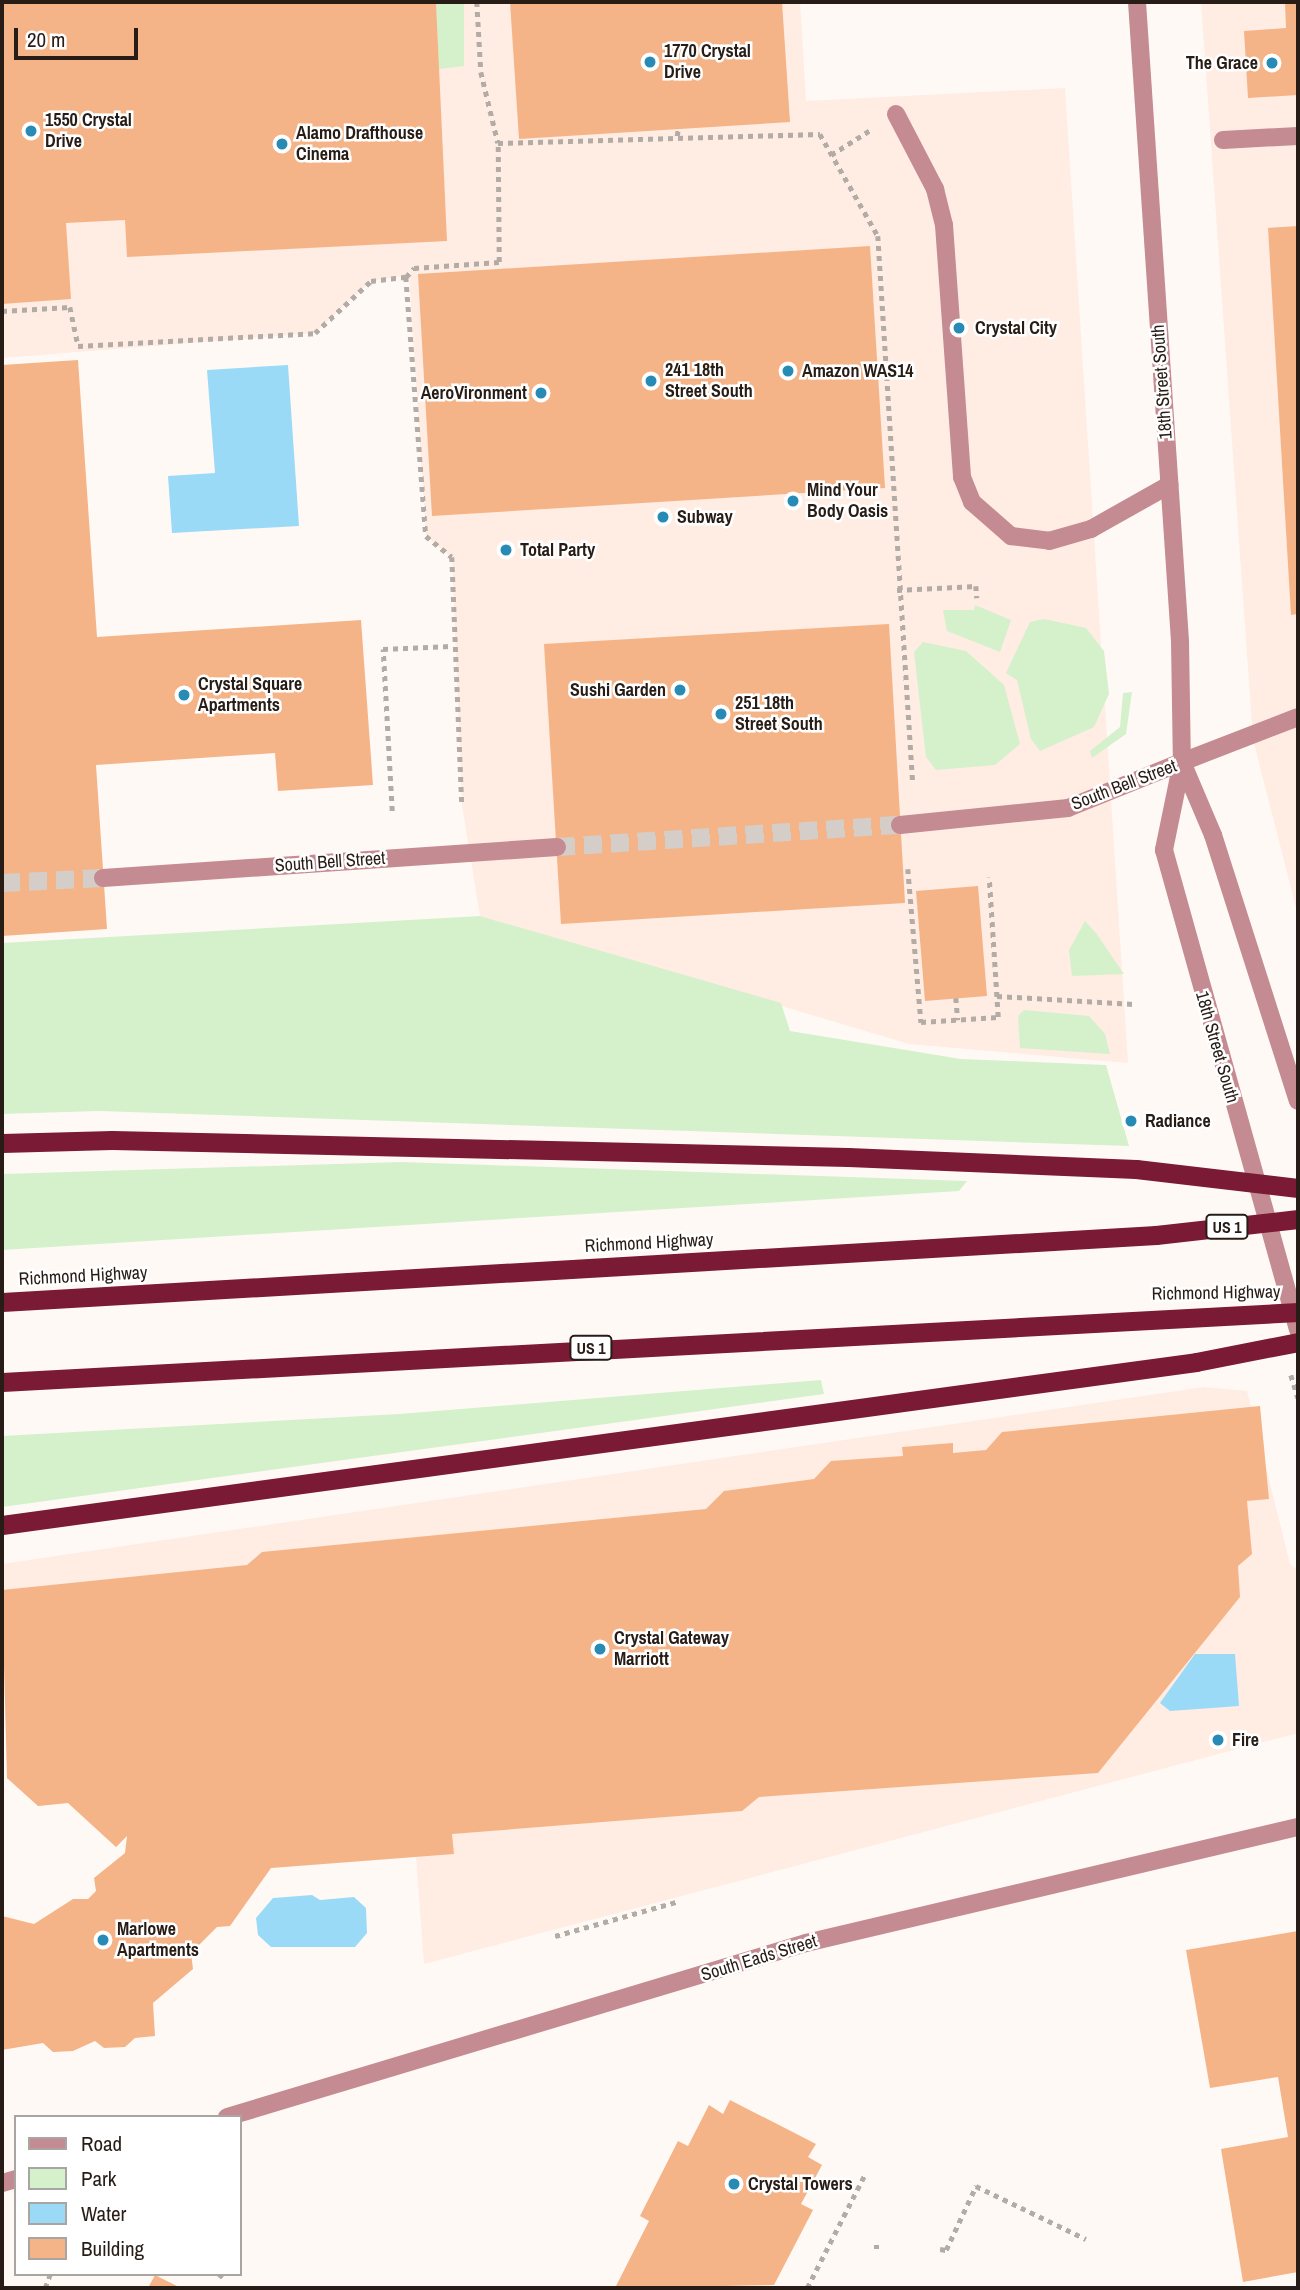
<!DOCTYPE html>
<html>
<head>
<meta charset="utf-8">
<style>
	body { margin:0 }
	#map { position:relative; width:1300px; height:2290px; overflow:hidden; background:#fff9f5; font-family:"Archivo Narrow",sans-serif }
	div>[style] { position:absolute }
	.commercial>* { inset:0; background:#ffece3 }
	.green>* { inset:0; background:#d4f1cc }
	.water>* { inset:0; background:#9adaf7 }
	.building>* { inset:0; background:#f5b487 }
	.tertiary-tunnel>* { height:18px; margin-top:-9px; transform-origin:0; background:repeating-linear-gradient(90deg,#d4cdc8 0 18px,transparent 0 27px) }
	.path>* { height:4.5px; margin-top:-2.25px; transform-origin:0; background:repeating-linear-gradient(90deg,#b2aba6 0 5px,transparent 0 10px) }
	.service>* { height:18px; margin:-9px; padding:0 9px; transform-origin:9px; border-radius:9px; background:#c48b92 }
	.minor>* { height:18px; margin:-9px; padding:0 9px; transform-origin:9px; border-radius:9px; background:#c48b92 }
	.tertiary>* { height:18px; margin:-9px; padding:0 9px; transform-origin:9px; border-radius:9px; background:#c48b92 }
	.trunk>* { height:19px; margin:-9.5px; padding:0 9.5px; transform-origin:9.5px; border-radius:9.5px; background:#7a1a34 }
	.dots>* { width:19px; height:19px; translate:-50% -50%; box-sizing:border-box; border:4px solid #fff; border-radius:50% }
	span { translate:-50% -50%; white-space:nowrap; text-align:center; line-height:1.15; -webkit-text-stroke:5px #fff; paint-order:stroke }
	.shield-label span { padding:2px 5px; background:#fff; border:2px solid; border-radius:5px; -webkit-text-stroke-width:0 }
	.shield-label { font-size:16px; color:#281d16; font-weight:700 }
	.poi-label { font-size:18px; color:#281d16; font-weight:700 }
	.left { translate:0 -50%; text-align:left }
	.right { translate:-100% -50%; text-align:right }
	.street-label { font-size:18px; color:#281d16 }
	.frame { position:absolute; inset:0; border:4px solid #281d16; pointer-events:none }
	.legend { position:absolute; left:14px; top:2115px; width:228px; height:161px; box-sizing:border-box; background:#fff; border:2px solid #a9a5a2; margin:0; padding:9px 12px; list-style:none; font-size:21px; color:#281d16 }
	.legend li { display:flex; align-items:center; gap:14px; height:35px }
	.legend b { width:35px; border:2px solid #a9a5a2 }
	.scale { position:absolute; left:14px; top:28px; width:124px; height:32px; box-sizing:border-box; border:4px solid #281d16; border-top:0; padding-left:9px; font-size:21px; line-height:24px; white-space:nowrap; color:#281d16; -webkit-text-stroke:5px #fff; paint-order:stroke }
</style>
</head>
<body>
<div id="map">
	<div class="commercial">
		<div style="clip-path:polygon(2px 2px,800px 2px,806px 101px,1065px 88px,1128px 1063px,909px 1044px,480px 916px,462px 805px,452px 558px,426px 536px,409px 275px,371px 281px,315px 333px,2px 358px)"></div>
		<div style="clip-path:polygon(1201px 2px,1298px 2px,1298px 916px,1253px 739px)"></div>
		<div style="clip-path:polygon(1204px 1387px,1247px 1391px,1290px 1564px,1298px 1570px,1298px 1733px,424px 1964px,416px 1857px,271px 1868px,240px 1904px,135px 1827px,116px 1847px,68px 1803px,38px 1806px,7px 1778px,2px 1564px)"></div>
	</div>
	<div class="green">
		<div style="clip-path:polygon(436px 2px,464px 2px,464px 66px,439px 69px)"></div>
		<div style="clip-path:polygon(975px 605px,1011px 620px,1000px 652px,947px 631px,943px 610px,974px 610px)"></div>
		<div style="clip-path:polygon(1044px 619px,1086px 628px,1104px 651px,1109px 694px,1094px 727px,1040px 751px,1031px 739px,1017px 680px,1006px 673px,1030px 622px)"></div>
		<div style="clip-path:polygon(923px 642px,966px 651px,1004px 685px,1020px 744px,995px 765px,936px 770px,926px 757px,914px 652px)"></div>
		<div style="clip-path:polygon(1132px 692px,1126px 734px,1092px 758px,1090px 751px,1120px 727px,1123px 693px)"></div>
		<div style="clip-path:polygon(480px 916px,781px 1003px,790px 1031px,961px 1059px,1106px 1065px,1129px 1146px,99px 1111px,2px 1114px,2px 943px)"></div>
		<div style="clip-path:polygon(1085px 921px,1096px 933px,1124px 974px,1072px 976px,1069px 950px)"></div>
		<div style="clip-path:polygon(1024px 1010px,1089px 1016px,1105px 1034px,1110px 1054px,1020px 1048px,1018px 1016px)"></div>
		<div style="clip-path:polygon(401px 1162px,967px 1181px,959px 1191px,2px 1250px,2px 1174px)"></div>
		<div style="clip-path:polygon(821px 1380px,824px 1394px,2px 1507px,2px 1436px,399px 1414px)"></div>
	</div>
	<div class="water">
		<div style="clip-path:polygon(288px 365px,299px 526px,172px 533px,168px 476px,215px 473px,207px 370px)"></div>
		<div style="clip-path:polygon(1195px 1654px,1235px 1654px,1239px 1706px,1170px 1711px,1160px 1703px)"></div>
		<div style="clip-path:polygon(312px 1895px,320px 1900px,354px 1897px,366px 1908px,367px 1933px,355px 1947px,271px 1947px,258px 1935px,256px 1918px,273px 1898px)"></div>
	</div>
	<div class="building">
		<div style="clip-path:polygon(2px 2px,436px 2px,447px 241px,127px 257px,125px 220px,66px 223px,71px 299px,2px 304px)"></div>
		<div style="clip-path:polygon(510px 2px,782px 2px,790px 122px,519px 139px)"></div>
		<div style="clip-path:polygon(1285px 2px,1298px 2px,1298px 95px,1248px 98px,1244px 31px,1286px 28px)"></div>
		<div style="clip-path:polygon(1298px 226px,1298px 614px,1291px 615px,1268px 228px)"></div>
		<div style="clip-path:polygon(870px 246px,885px 488px,432px 516px,418px 274px)"></div>
		<div style="clip-path:polygon(78px 360px,97px 637px,361px 620px,373px 785px,278px 791px,275px 753px,96px 765px,107px 929px,2px 936px,2px 365px)"></div>
		<div style="clip-path:polygon(889px 624px,905px 903px,561px 924px,544px 644px)"></div>
		<div style="clip-path:polygon(978px 886px,987px 996px,925px 1001px,916px 891px)"></div>
		<div style="clip-path:polygon(1260px 1406px,1269px 1499px,1247px 1501px,1252px 1554px,1238px 1566px,1240px 1597px,1098px 1773px,759px 1797px,742px 1811px,452px 1834px,454px 1854px,271px 1868px,230px 1926px,217px 1927px,191px 1953px,193px 1969px,153px 2003px,155px 2036px,135px 2038px,125px 2047px,104px 2048px,95px 2041px,73px 2051px,53px 2052px,43px 2043px,2px 2050px,2px 1916px,34px 1924px,73px 1899px,88px 1899px,96px 1891px,94px 1878px,125px 1853px,127px 1836px,116px 1847px,68px 1803px,38px 1806px,7px 1778px,2px 1590px,247px 1565px,262px 1552px,706px 1509px,724px 1491px,814px 1479px,831px 1461px,903px 1456px,902px 1447px,953px 1443px,953px 1453px,986px 1450px,1002px 1432px)"></div>
		<div style="clip-path:polygon(1298px 1931px,1298px 2272px,1243px 2282px,1221px 2149px,1288px 2137px,1278px 2077px,1210px 2088px,1186px 1950px)"></div>
		<div style="clip-path:polygon(730px 2100px,816px 2144px,808px 2157px,822px 2165px,801px 2204px,813px 2210px,774px 2285px,615px 2288px,649px 2221px,640px 2216px,678px 2141px,688px 2146px,709px 2105px,723px 2114px)"></div>
		<div style="clip-path:polygon(155px 2275px,181px 2288px,148px 2288px)"></div>
	</div>
	<div class="tertiary-tunnel">
		<div style="left:557px;top:847px;width:344px;rotate:-3.7deg"></div>
		<div style="left:2px;top:883px;width:101px;rotate:-2.8deg"></div>
	</div>
	<div class="path">
		<div style="left:477px;top:2px;width:70px;rotate:86.7deg"></div>
		<div style="left:481px;top:72px;width:73px;rotate:76.5deg"></div>
		<div style="left:498px;top:143px;width:322px;rotate:-1.6deg"></div>
		<div style="left:820px;top:134px;width:117px;rotate:60.4deg"></div>
		<div style="left:878px;top:236px;width:549px;rotate:86.35deg"></div>
		<div style="left:677px;top:136px;width:7px;rotate:-82deg"></div>
		<div style="left:831px;top:155px;width:49px;rotate:-32.4deg"></div>
		<div style="left:406px;top:277px;width:12px;rotate:-48deg"></div>
		<div style="left:414px;top:268px;width:85px;rotate:-4deg"></div>
		<div style="left:499px;top:262px;width:119px;rotate:-90.5deg"></div>
		<div style="left:2px;top:311px;width:68px;rotate:-3.4deg"></div>
		<div style="left:70px;top:307px;width:40px;rotate:78deg"></div>
		<div style="left:78px;top:346px;width:237px;rotate:-3.1deg"></div>
		<div style="left:315px;top:333px;width:76px;rotate:-42.9deg"></div>
		<div style="left:371px;top:281px;width:35px;rotate:-7deg"></div>
		<div style="left:406px;top:277px;width:260px;rotate:85.6deg"></div>
		<div style="left:426px;top:536px;width:33px;rotate:39deg"></div>
		<div style="left:452px;top:557px;width:248px;rotate:87.7deg"></div>
		<div style="left:897px;top:590px;width:79px;rotate:-2.9deg"></div>
		<div style="left:976px;top:586px;width:12px;rotate:85deg"></div>
		<div style="left:392px;top:811px;width:162px;rotate:-93.2deg"></div>
		<div style="left:383px;top:649px;width:68px;rotate:-2.5deg"></div>
		<div style="left:908px;top:869px;width:154px;rotate:85.1deg"></div>
		<div style="left:921px;top:1022px;width:77px;rotate:-3.7deg"></div>
		<div style="left:998px;top:1017px;width:140px;rotate:-93.7deg"></div>
		<div style="left:997px;top:996px;width:137px;rotate:3.3deg"></div>
		<div style="left:956px;top:998px;width:22px;rotate:85deg"></div>
		<div style="left:1291px;top:1375px;width:24px;rotate:73deg"></div>
		<div style="left:555px;top:1936px;width:126px;rotate:-15.7deg"></div>
		<div style="left:874px;top:2247px;width:9px"></div>
		<div style="left:940px;top:2249px;width:6px;rotate:9deg"></div>
		<div style="left:946px;top:2250px;width:71px;rotate:-64.9deg"></div>
		<div style="left:976px;top:2186px;width:122px;rotate:25.7deg"></div>
		<div style="left:219px;top:2274px;width:5px;rotate:37deg"></div>
		<div style="left:45px;top:2288px;width:15px;rotate:-70deg"></div>
		<div style="left:807px;top:2288px;width:128px;rotate:-63deg"></div>
	</div>
	<div class="service">
		<div style="left:896px;top:114px;width:85px;rotate:62.5deg"></div>
		<div style="left:935px;top:189px;width:37px;rotate:76deg"></div>
		<div style="left:944px;top:225px;width:253px;rotate:85.9deg"></div>
		<div style="left:962px;top:477px;width:27px;rotate:68deg"></div>
		<div style="left:972px;top:502px;width:52px;rotate:41.1deg"></div>
		<div style="left:1011px;top:536px;width:38px;rotate:7deg"></div>
		<div style="left:1049px;top:541px;width:44px;rotate:-15.9deg"></div>
		<div style="left:1091px;top:529px;width:90px;rotate:-29.4deg"></div>
	</div>
	<div class="minor">
		<div style="left:1223px;top:140px;width:75px;rotate:-3.1deg"></div>
		<div style="left:1182px;top:762px;width:124px;rotate:-21.2deg"></div>
	</div>
	<div class="tertiary">
		<div style="left:1137px;top:2px;width:640px;rotate:86.15deg"></div>
		<div style="left:1180px;top:641px;width:121px;rotate:89.1deg"></div>
		<div style="left:1182px;top:762px;width:90px;rotate:101.6deg"></div>
		<div style="left:1164px;top:850px;width:498px;rotate:74.4deg"></div>
		<div style="left:1182px;top:762px;width:79px;rotate:67deg"></div>
		<div style="left:1213px;top:835px;width:279px;rotate:72.3deg"></div>
		<div style="left:900px;top:825px;width:169px;rotate:-5.8deg"></div>
		<div style="left:1068px;top:808px;width:123px;rotate:-22deg"></div>
		<div style="left:103px;top:878px;width:455px;rotate:-3.9deg"></div>
		<div style="left:227px;top:2117px;width:605px;rotate:-16.73deg"></div>
		<div style="left:806px;top:1943px;width:505px;rotate:-13.27deg"></div>
		<div style="left:2px;top:2183px;width:15px;rotate:-16deg"></div>
	</div>
	<div class="trunk">
		<div style="left:2px;top:1143px;width:110px;rotate:-1.6deg"></div>
		<div style="left:112px;top:1140px;width:736px;rotate:1.32deg"></div>
		<div style="left:848px;top:1157px;width:288px;rotate:2.4deg"></div>
		<div style="left:1136px;top:1169px;width:163px;rotate:6.7deg"></div>
		<div style="left:2px;top:1302px;width:1156px;rotate:-3.32deg"></div>
		<div style="left:1156px;top:1235px;width:143px;rotate:-6.4deg"></div>
		<div style="left:2px;top:1382px;width:1298px;rotate:-3.09deg"></div>
		<div style="left:2px;top:1525px;width:1205px;rotate:-7.77deg"></div>
		<div style="left:1196px;top:1362px;width:104px;rotate:-11.1deg"></div>
	</div>
	<div class="dots">
		<div style="left:650px;top:62px;background:#288bb5"></div>
		<div style="left:1272px;top:63px;background:#288bb5"></div>
		<div style="left:31px;top:131px;background:#288bb5"></div>
		<div style="left:282px;top:144px;background:#288bb5"></div>
		<div style="left:959px;top:328px;background:#288bb5"></div>
		<div style="left:788px;top:371px;background:#288bb5"></div>
		<div style="left:651px;top:381px;background:#288bb5"></div>
		<div style="left:541px;top:393px;background:#288bb5"></div>
		<div style="left:793px;top:501px;background:#288bb5"></div>
		<div style="left:663px;top:517px;background:#288bb5"></div>
		<div style="left:506px;top:550px;background:#288bb5"></div>
		<div style="left:680px;top:690px;background:#288bb5"></div>
		<div style="left:184px;top:695px;background:#288bb5"></div>
		<div style="left:721px;top:714px;background:#288bb5"></div>
		<div style="left:1131px;top:1121px;background:#288bb5"></div>
		<div style="left:600px;top:1649px;background:#288bb5"></div>
		<div style="left:1218px;top:1740px;background:#288bb5"></div>
		<div style="left:103px;top:1940px;background:#288bb5"></div>
		<div style="left:734px;top:2184px;background:#288bb5"></div>
	</div>
	<div class="shield-label">
		<span style="left:1227px;top:1227px">US 1</span>
		<span style="left:591px;top:1348px">US 1</span>
	</div>
	<div class="poi-label">
		<span class="left" style="left:664px;top:62px">1770 Crystal<br>Drive</span>
		<span class="right" style="left:1258px;top:63px">The Grace</span>
		<span class="left" style="left:45px;top:131px">1550 Crystal<br>Drive</span>
		<span class="left" style="left:296px;top:144px">Alamo Drafthouse<br>Cinema</span>
		<span class="left" style="left:975px;top:328px">Crystal City</span>
		<span class="left" style="left:665px;top:381px">241 18th<br>Street South</span>
		<span class="left" style="left:802px;top:371px">Amazon WAS14</span>
		<span class="right" style="left:527px;top:393px">AeroVironment</span>
		<span class="left" style="left:807px;top:501px">Mind Your<br>Body Oasis</span>
		<span class="left" style="left:677px;top:517px">Subway</span>
		<span class="left" style="left:520px;top:550px">Total Party</span>
		<span class="left" style="left:198px;top:695px">Crystal Square<br>Apartments</span>
		<span class="right" style="left:666px;top:690px">Sushi Garden</span>
		<span class="left" style="left:735px;top:714px">251 18th<br>Street South</span>
		<span class="left" style="left:1145px;top:1121px">Radiance</span>
		<span class="left" style="left:614px;top:1649px">Crystal Gateway<br>Marriott</span>
		<span class="left" style="left:1232px;top:1740px">Fire</span>
		<span class="left" style="left:117px;top:1940px">Marlowe<br>Apartments</span>
		<span class="left" style="left:748px;top:2184px">Crystal Towers</span>
	</div>
	<div class="street-label">
		<span style="left:1162px;top:382px;rotate:-94deg">18th Street South</span>
		<span style="left:1124px;top:785px;rotate:-21deg">South Bell Street</span>
		<span style="left:330px;top:862px;rotate:-4deg">South Bell Street</span>
		<span style="left:1217px;top:1047px;rotate:74deg">18th Street South</span>
		<span style="left:649px;top:1243px;rotate:-3deg">Richmond Highway</span>
		<span style="left:83px;top:1276px;rotate:-3deg">Richmond Highway</span>
		<span style="left:1216px;top:1293px;rotate:-1deg">Richmond Highway</span>
		<span style="left:759px;top:1958px;rotate:-17deg">South Eads Street</span>
	</div>
	<div class="frame"></div>
	<ul class="legend">
	<li><b style="height:9px;background:#c48b92"></b>Road</li>
	<li><b style="height:19px;background:#d4f1cc"></b>Park</li>
	<li><b style="height:19px;background:#9adaf7"></b>Water</li>
	<li><b style="height:19px;background:#f5b487"></b>Building</li>
	</ul>
	<div class="scale">20 m</div>
</div>
</body>
</html>
